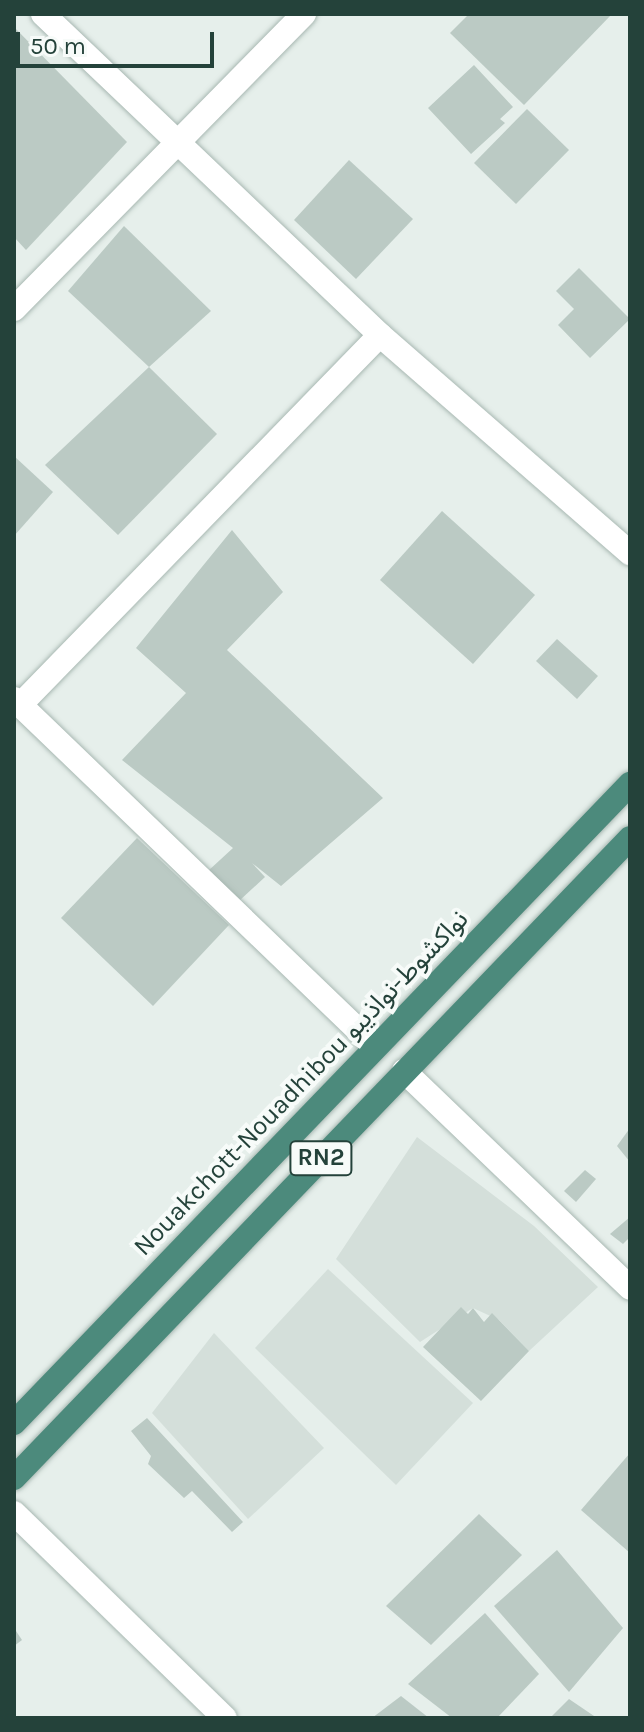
<!DOCTYPE html>
<html>
<head>
<meta charset="utf-8">
<style>
	body { margin:0 }
	#map { position:relative; width:644px; height:1732px; overflow:hidden; background:#e6efeb; font-family:Karla,"Noto Sans Arabic",sans-serif }
	div>[style] { position:absolute }
	.built>* { inset:0; background:#d4dfda }
	.building>* { inset:0; background:#bbcac4 }
	.roads { filter:drop-shadow(0 0 2px #a8b8b2) drop-shadow(0 0 2px #a8b8b2) }
	.minor>* { height:24px; margin:-12px; padding:0 12px; transform-origin:12px; border-radius:12px; background:#fff }
	.trunk>* { height:24px; margin:-12px; padding:0 12px; transform-origin:12px; border-radius:12px; background:#4c8a7c }
	span { translate:-50% -50%; white-space:nowrap; text-align:center; line-height:1.15; -webkit-text-stroke:8px #f7fbf9; paint-order:stroke }
	.shield-label span { padding:2px 6px; background:#f7fbf9; border:2px solid; border-radius:6px; -webkit-text-stroke-width:0 }
	.shield-label { font-size:24px; color:#24423a; font-weight:700 }
	.street-label { font-size:26px; color:#24423a }
	.frame { position:absolute; inset:0; border:16px solid #24423a; pointer-events:none }
	.scale { position:absolute; left:16px; top:32px; width:198px; height:36px; box-sizing:border-box; border:4px solid #24423a; border-top:0; padding-left:10px; font-size:24px; line-height:28px; white-space:nowrap; color:#24423a; -webkit-text-stroke:6px #f7fbf9; paint-order:stroke }
</style>
</head>
<body>
<div id="map">
	<div class="built">
		<div style="clip-path:polygon(417px 1137px,534px 1226px,598px 1287px,529px 1351px,499px 1320px,473px 1308px,420px 1342px,336px 1259px)"></div>
		<div style="clip-path:polygon(328px 1269px,473px 1403px,396px 1485px,255px 1348px)"></div>
		<div style="clip-path:polygon(214px 1333px,324px 1448px,248px 1519px,152px 1413px)"></div>
	</div>
	<div class="building">
		<div style="clip-path:polygon(469px 14px,612px 14px,524px 105px,450px 33px)"></div>
		<div style="clip-path:polygon(14px 27px,127px 142px,26px 250px,14px 237px)"></div>
		<div style="clip-path:polygon(474px 65px,513px 107px,500px 119px,505px 123px,471px 154px,428px 108px)"></div>
		<div style="clip-path:polygon(527px 109px,569px 150px,516px 204px,474px 163px)"></div>
		<div style="clip-path:polygon(349px 160px,413px 219px,356px 279px,294px 220px)"></div>
		<div style="clip-path:polygon(124px 226px,211px 311px,149px 367px,68px 291px)"></div>
		<div style="clip-path:polygon(579px 268px,630px 319px,590px 358px,558px 325px,574px 309px,556px 291px)"></div>
		<div style="clip-path:polygon(149px 367px,217px 434px,118px 535px,45px 465px)"></div>
		<div style="clip-path:polygon(14px 456px,53px 492px,14px 536px)"></div>
		<div style="clip-path:polygon(442px 511px,535px 595px,473px 664px,380px 580px)"></div>
		<div style="clip-path:polygon(232px 530px,283px 592px,227px 650px,383px 798px,281px 886px,252px 863px,265px 877px,239px 901px,208px 871px,233px 848px,122px 760px,186px 693px,136px 648px)"></div>
		<div style="clip-path:polygon(557px 639px,598px 676px,577px 699px,536px 661px)"></div>
		<div style="clip-path:polygon(137px 838px,229px 925px,153px 1006px,61px 918px)"></div>
		<div style="clip-path:polygon(630px 1128px,630px 1162px,617px 1146px)"></div>
		<div style="clip-path:polygon(585px 1170px,596px 1179px,576px 1202px,564px 1191px)"></div>
		<div style="clip-path:polygon(630px 1217px,630px 1237px,623px 1244px,610px 1234px)"></div>
		<div style="clip-path:polygon(461px 1307px,468px 1314px,473px 1308px,484px 1322px,492px 1313px,529px 1351px,481px 1401px,423px 1347px)"></div>
		<div style="clip-path:polygon(147px 1418px,243px 1522px,232px 1532px,192px 1491px,184px 1498px,148px 1464px,151px 1456px,131px 1431px)"></div>
		<div style="clip-path:polygon(630px 1453px,630px 1553px,581px 1510px)"></div>
		<div style="clip-path:polygon(479px 1514px,522px 1555px,431px 1645px,386px 1606px)"></div>
		<div style="clip-path:polygon(557px 1550px,623px 1628px,569px 1692px,494px 1606px)"></div>
		<div style="clip-path:polygon(485px 1613px,539px 1674px,497px 1718px,452px 1718px,408px 1684px)"></div>
		<div style="clip-path:polygon(14px 1628px,22px 1640px,14px 1646px)"></div>
		<div style="clip-path:polygon(401px 1696px,429px 1718px,372px 1718px)"></div>
		<div style="clip-path:polygon(569px 1699px,597px 1718px,550px 1718px)"></div>
	</div>
	<div class="roads">
		<div class="minor">
			<div style="left:43px;top:14px;width:465px;rotate:43.6deg"></div>
			<div style="left:380px;top:335px;width:332px;rotate:41.1deg"></div>
			<div style="left:14px;top:309px;width:414px;rotate:-45.5deg"></div>
			<div style="left:14px;top:699px;width:499px;rotate:43.9deg"></div>
			<div style="left:20px;top:705px;width:516px;rotate:-45.78deg"></div>
			<div style="left:404px;top:1071px;width:313px;rotate:43.8deg"></div>
			<div style="left:14px;top:1513px;width:294px;rotate:44.2deg"></div>
		</div>
		<div class="trunk">
			<div style="left:14px;top:1423px;width:888px;rotate:-46.05deg"></div>
			<div style="left:14px;top:1478px;width:888px;rotate:-46.09deg"></div>
		</div>
	</div>
	<div class="shield-label">
		<span style="left:321px;top:1158px">RN2</span>
	</div>
	<div class="street-label">
		<span style="left:301px;top:1083px;rotate:-46deg">Nouakchott-Nouadhibou نواكشوط-نواذيبو</span>
	</div>
	<div class="frame"></div>
	<div class="scale">50 m</div>
</div>
</body>
</html>
